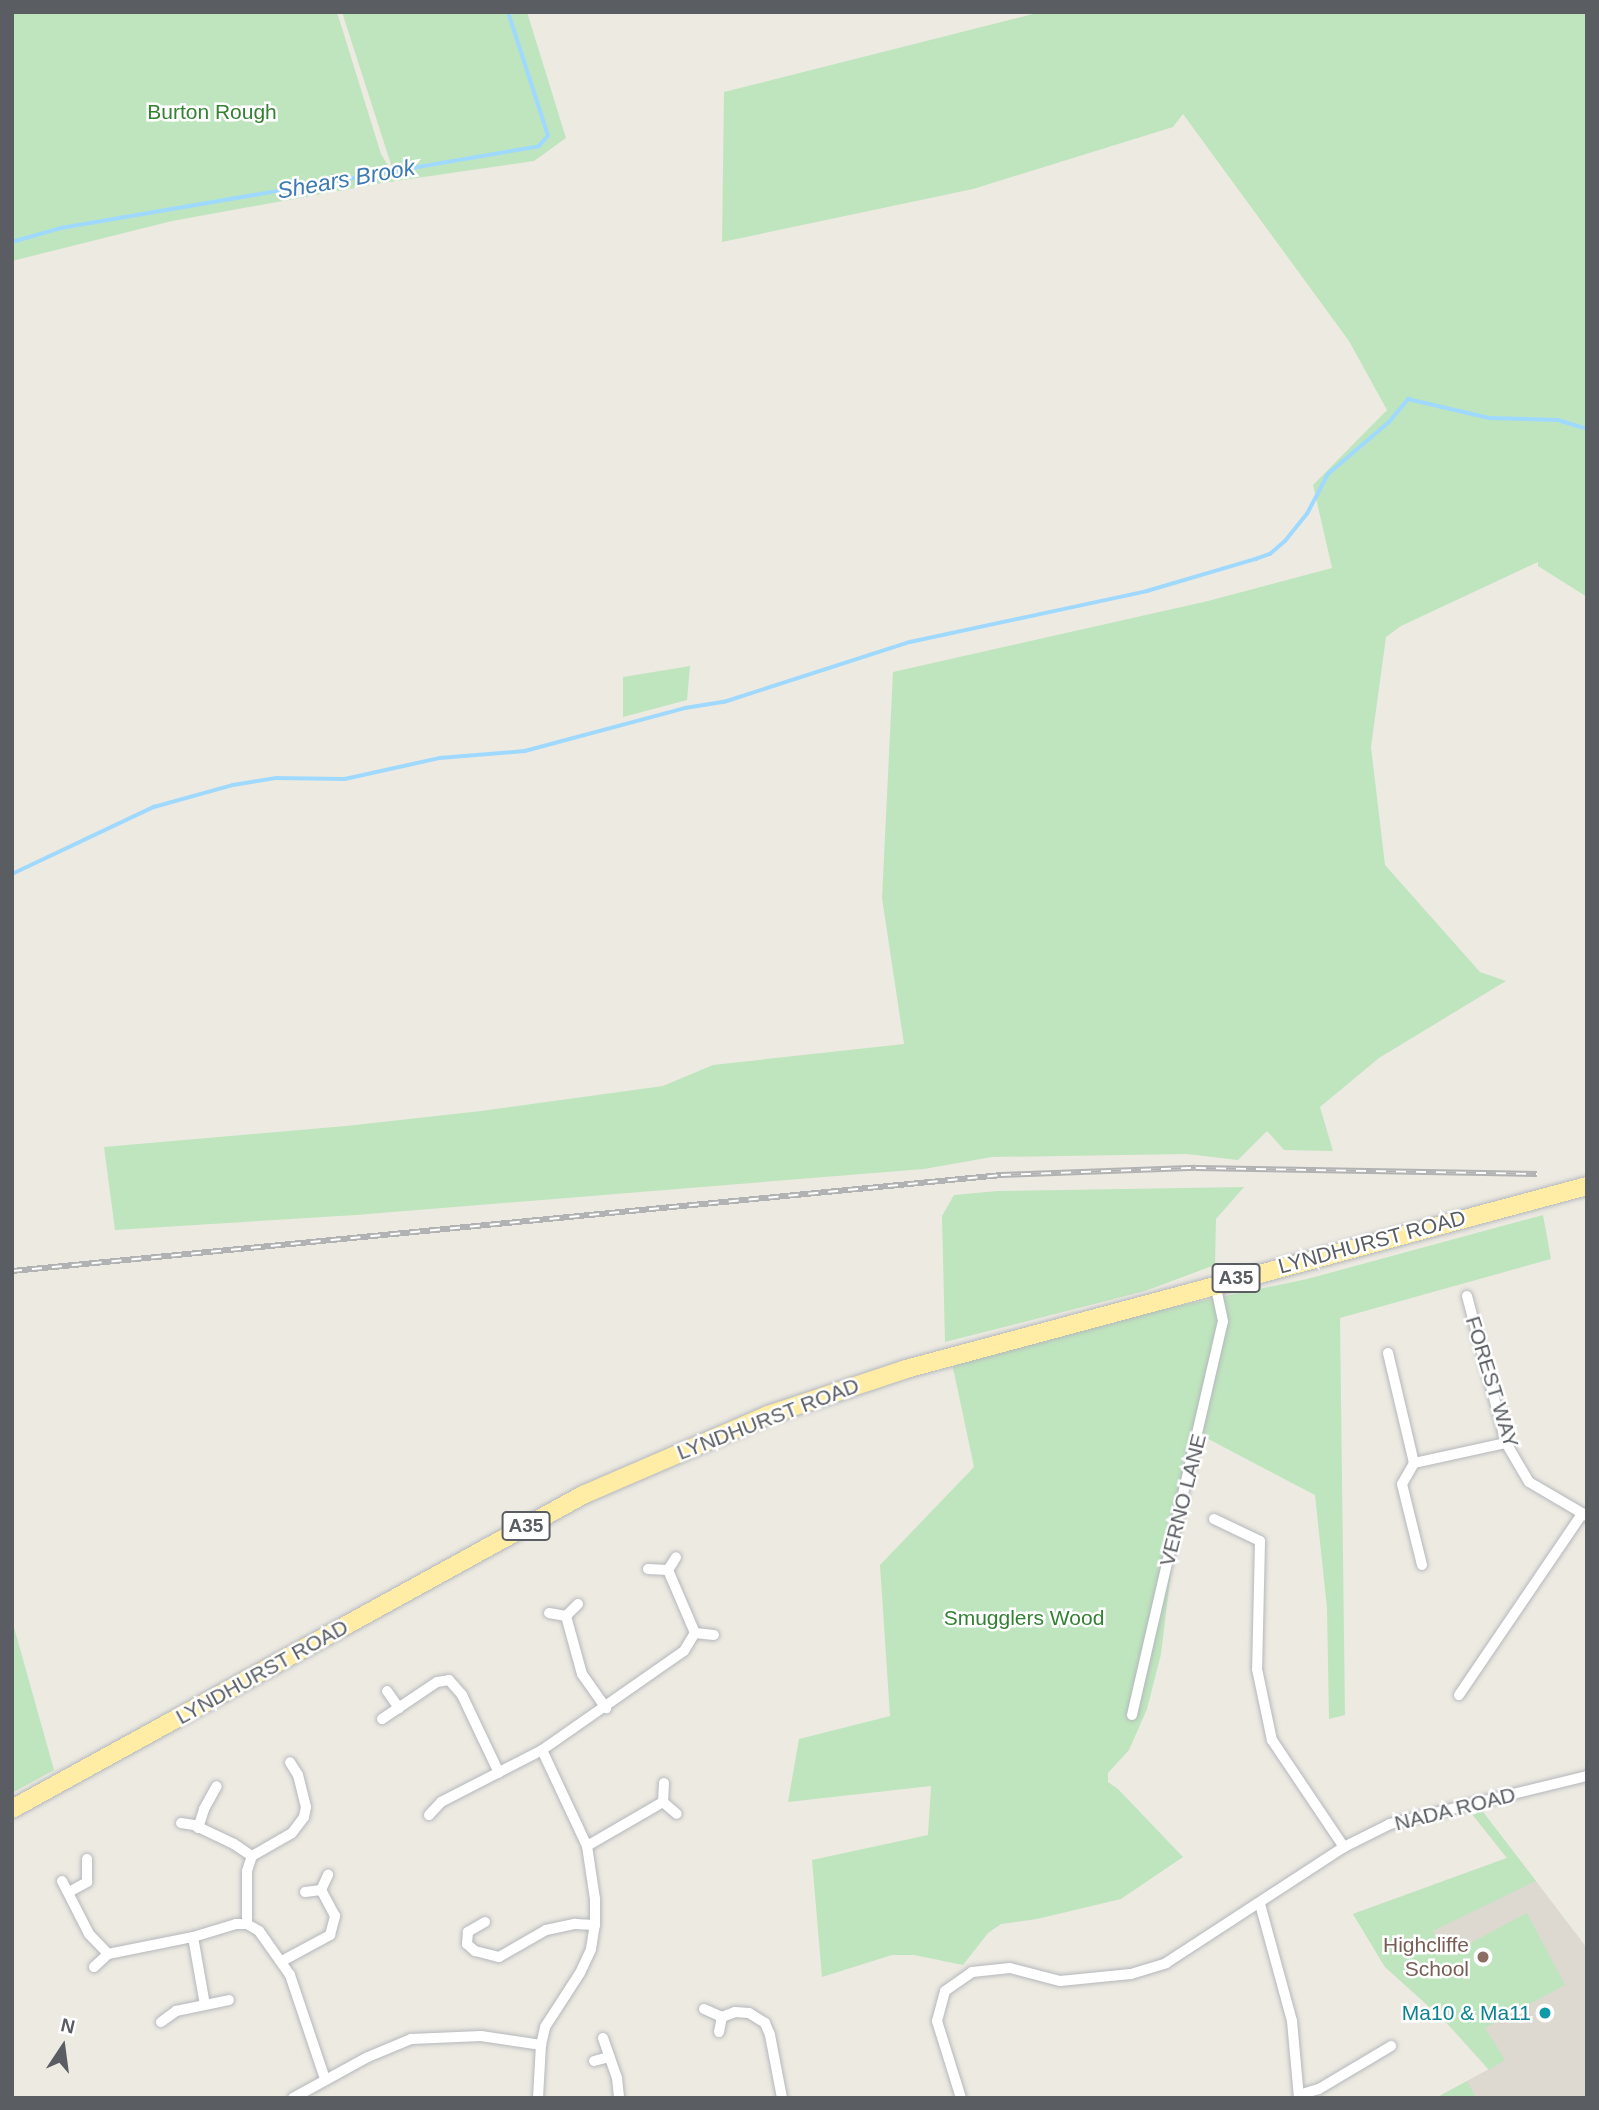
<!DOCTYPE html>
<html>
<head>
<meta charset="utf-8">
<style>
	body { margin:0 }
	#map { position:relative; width:1599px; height:2110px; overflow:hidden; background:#edeae2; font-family:Helvetica,sans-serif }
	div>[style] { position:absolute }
	.education>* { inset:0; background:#ddd9d0 }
	.green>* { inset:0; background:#bfe5be }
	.stream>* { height:3.5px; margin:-1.75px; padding:0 1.75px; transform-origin:1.75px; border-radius:1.75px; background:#a0d9ff }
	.roads { filter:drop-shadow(0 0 2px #b4b8bc) drop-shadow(0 0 2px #b4b8bc) }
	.street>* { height:10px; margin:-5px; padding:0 5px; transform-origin:5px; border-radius:5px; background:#fff }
	.primary>* { height:18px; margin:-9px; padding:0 9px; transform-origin:9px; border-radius:9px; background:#ffeda5 }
	.rail>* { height:6px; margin-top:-3px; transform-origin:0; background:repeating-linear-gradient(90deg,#fff 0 10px,#b1b2b3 0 20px); box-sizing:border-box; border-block:2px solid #b1b2b3 }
	.dots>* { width:19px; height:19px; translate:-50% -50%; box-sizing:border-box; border:4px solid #fff; border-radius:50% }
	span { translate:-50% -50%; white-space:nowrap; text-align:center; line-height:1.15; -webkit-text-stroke:5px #fff; paint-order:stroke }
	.shield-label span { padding:2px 5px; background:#fff; border:2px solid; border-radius:5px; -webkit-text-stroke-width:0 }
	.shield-label { font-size:19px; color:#5a5e63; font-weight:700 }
	.park-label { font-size:21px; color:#338133 }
	.street-label { font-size:21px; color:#5a5e63 }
	.education-label { font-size:21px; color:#785e54 }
	.right { translate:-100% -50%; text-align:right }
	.culture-label { font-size:21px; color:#0d838f }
	.water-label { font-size:23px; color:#3c7ab2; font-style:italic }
	.frame { position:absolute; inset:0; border:14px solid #5a5e63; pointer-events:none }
	.north { position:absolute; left:28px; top:2012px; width:70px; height:70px; -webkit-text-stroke:5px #fff; paint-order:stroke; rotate:13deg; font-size:19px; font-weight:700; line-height:28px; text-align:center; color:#5a5e63 }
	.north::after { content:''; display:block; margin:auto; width:24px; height:32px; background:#5a5e63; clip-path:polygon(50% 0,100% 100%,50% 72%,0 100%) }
</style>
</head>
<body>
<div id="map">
	<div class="education">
		<div style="clip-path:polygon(1483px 1812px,1587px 1948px,1587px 2098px,1436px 2098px,1489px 2069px,1444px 2020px,1385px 1967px,1353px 1914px,1507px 1858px,1472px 1814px)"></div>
	</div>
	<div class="green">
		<div style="clip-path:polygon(12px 12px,337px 12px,381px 154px,395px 177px,342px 12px,527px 12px,566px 138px,534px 161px,382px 183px,172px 221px,12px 261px)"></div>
		<div style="clip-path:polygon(1041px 12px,1587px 12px,1587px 597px,1538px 566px,1538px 562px,1401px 626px,1386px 637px,1371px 747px,1385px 865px,1480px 972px,1506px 981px,1379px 1058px,1320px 1107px,1333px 1151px,1284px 1150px,1267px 1131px,1238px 1160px,1187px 1154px,992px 1157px,924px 1169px,356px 1215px,115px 1230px,104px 1147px,346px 1126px,481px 1111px,663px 1086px,713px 1065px,904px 1044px,882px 898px,893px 672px,1208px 601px,1332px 568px,1313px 485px,1387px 410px,1349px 341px,1183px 114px,1173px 127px,973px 189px,722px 242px,724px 92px)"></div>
		<div style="clip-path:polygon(690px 666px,687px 700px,623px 717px,623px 677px)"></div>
		<div style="clip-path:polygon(1244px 1187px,1216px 1219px,1215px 1265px,1145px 1291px,945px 1342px,942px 1216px,954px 1195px,998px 1191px)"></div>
		<div style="clip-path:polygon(1543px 1215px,1551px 1259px,1340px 1318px,1345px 1715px,1329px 1719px,1327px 1608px,1315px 1495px,1195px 1432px,1184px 1464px,1161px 1654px,1147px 1709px,1129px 1750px,1108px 1773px,1108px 1782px,1118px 1789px,1183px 1857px,1121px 1899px,1037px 1919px,1001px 1924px,988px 1933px,963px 1965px,914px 1955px,892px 1955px,822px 1977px,812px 1860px,928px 1835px,931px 1786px,788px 1802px,799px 1739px,890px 1716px,880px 1565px,974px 1467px,952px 1363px,1097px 1323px,1307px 1279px)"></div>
		<div style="clip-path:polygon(12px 1620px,54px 1770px,12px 1793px)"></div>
		<div style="clip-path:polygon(1483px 1812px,1536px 1881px,1433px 1931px,1446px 1956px,1527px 1913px,1565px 1985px,1485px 2028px,1505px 2060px,1489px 2070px,1444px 2020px,1385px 1967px,1353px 1914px,1507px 1858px,1472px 1814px)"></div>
		<div style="clip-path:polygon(1467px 2081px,1476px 2098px,1436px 2098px)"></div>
	</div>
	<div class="stream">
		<div style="left:12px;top:242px;width:51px;rotate:-15.9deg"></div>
		<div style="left:61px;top:228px;width:485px;rotate:-9.7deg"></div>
		<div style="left:539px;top:146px;width:13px;rotate:-48deg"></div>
		<div style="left:548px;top:136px;width:130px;rotate:-107.9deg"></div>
		<div style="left:12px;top:874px;width:157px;rotate:-25.3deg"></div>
		<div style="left:154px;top:807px;width:82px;rotate:-15.6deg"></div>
		<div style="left:233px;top:785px;width:44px;rotate:-9.2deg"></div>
		<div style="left:276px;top:778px;width:69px;rotate:0.8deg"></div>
		<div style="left:345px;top:779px;width:97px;rotate:-12.5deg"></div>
		<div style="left:440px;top:758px;width:85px;rotate:-4.7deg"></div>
		<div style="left:525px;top:751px;width:166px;rotate:-15deg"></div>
		<div style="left:685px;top:708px;width:39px;rotate:-9deg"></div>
		<div style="left:724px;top:702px;width:195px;rotate:-17.9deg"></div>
		<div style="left:910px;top:642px;width:242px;rotate:-12.1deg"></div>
		<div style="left:1147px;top:591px;width:114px;rotate:-16.4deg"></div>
		<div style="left:1256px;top:559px;width:15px;rotate:-20deg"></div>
		<div style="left:1270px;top:554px;width:20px;rotate:-41deg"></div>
		<div style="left:1285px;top:541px;width:35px;rotate:-51deg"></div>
		<div style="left:1307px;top:514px;width:45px;rotate:-62.3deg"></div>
		<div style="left:1328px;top:474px;width:80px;rotate:-40.4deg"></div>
		<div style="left:1389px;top:422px;width:30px;rotate:-50deg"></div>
		<div style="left:1408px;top:399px;width:83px;rotate:13.2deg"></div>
		<div style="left:1489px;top:418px;width:69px;rotate:1.7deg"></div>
		<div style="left:1558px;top:420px;width:30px;rotate:17deg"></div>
	</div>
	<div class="roads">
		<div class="street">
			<div style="left:1467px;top:1296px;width:152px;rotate:75.1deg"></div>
			<div style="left:1506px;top:1443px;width:45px;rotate:59.5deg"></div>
			<div style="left:1529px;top:1482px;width:67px;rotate:30.4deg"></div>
			<div style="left:1388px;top:1353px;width:113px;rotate:76.7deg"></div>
			<div style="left:1214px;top:1519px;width:51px;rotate:25.6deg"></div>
			<div style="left:1260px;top:1541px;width:128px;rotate:91.3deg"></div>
			<div style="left:1257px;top:1669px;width:73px;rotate:78.1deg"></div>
			<div style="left:1272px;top:1740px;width:129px;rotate:56.1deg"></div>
			<div style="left:1422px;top:1565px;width:83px;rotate:-103.9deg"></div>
			<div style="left:1402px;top:1484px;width:24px;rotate:-60deg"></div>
			<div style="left:1414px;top:1463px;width:94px;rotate:-12.3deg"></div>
			<div style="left:648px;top:1569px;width:20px;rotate:3deg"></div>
			<div style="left:668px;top:1570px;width:15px;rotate:-58deg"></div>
			<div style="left:549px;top:1613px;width:17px;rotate:10deg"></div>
			<div style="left:566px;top:1616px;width:17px;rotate:-45deg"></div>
			<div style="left:566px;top:1616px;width:60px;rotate:74.6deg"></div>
			<div style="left:582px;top:1674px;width:42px;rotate:54.8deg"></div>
			<div style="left:695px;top:1633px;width:19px;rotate:6deg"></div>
			<div style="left:387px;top:1691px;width:21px;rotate:55deg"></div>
			<div style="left:1459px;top:1695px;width:219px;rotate:-55.8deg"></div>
			<div style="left:1132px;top:1715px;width:404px;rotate:-77deg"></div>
			<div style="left:1223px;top:1321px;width:38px;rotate:-102deg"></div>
			<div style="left:382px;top:1719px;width:66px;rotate:-33.9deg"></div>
			<div style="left:437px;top:1682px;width:12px;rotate:-9deg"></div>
			<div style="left:449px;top:1680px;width:20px;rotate:49deg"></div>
			<div style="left:462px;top:1695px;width:86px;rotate:64.6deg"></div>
			<div style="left:664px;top:1783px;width:19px;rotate:93deg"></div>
			<div style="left:663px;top:1802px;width:18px;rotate:41deg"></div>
			<div style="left:429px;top:1815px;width:18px;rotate:-47deg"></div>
			<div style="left:441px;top:1802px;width:114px;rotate:-27.2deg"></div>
			<div style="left:542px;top:1750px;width:173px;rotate:-34.9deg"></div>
			<div style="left:684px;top:1651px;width:21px;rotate:-59deg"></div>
			<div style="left:695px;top:1633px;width:69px;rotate:-113.2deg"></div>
			<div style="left:181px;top:1823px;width:13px;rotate:9deg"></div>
			<div style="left:194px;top:1825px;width:44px;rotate:25.4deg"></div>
			<div style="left:234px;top:1844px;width:22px;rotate:34deg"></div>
			<div style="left:198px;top:1828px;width:20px;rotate:-72deg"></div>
			<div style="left:204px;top:1809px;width:26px;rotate:-61deg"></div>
			<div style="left:587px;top:1846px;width:88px;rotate:-30.1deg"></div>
			<div style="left:62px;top:1881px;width:59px;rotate:63deg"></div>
			<div style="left:89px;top:1934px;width:28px;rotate:46deg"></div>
			<div style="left:108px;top:1954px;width:87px;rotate:-11.3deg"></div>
			<div style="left:193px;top:1937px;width:45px;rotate:-16.8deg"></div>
			<div style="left:236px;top:1924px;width:11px"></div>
			<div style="left:247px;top:1924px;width:14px;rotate:30deg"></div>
			<div style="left:259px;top:1931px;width:54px;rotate:54.8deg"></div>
			<div style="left:290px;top:1975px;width:110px;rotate:71.4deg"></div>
			<div style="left:69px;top:1892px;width:21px;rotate:-29deg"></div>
			<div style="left:87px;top:1882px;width:23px;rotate:-90deg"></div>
			<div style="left:305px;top:1892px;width:16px;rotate:-7deg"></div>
			<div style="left:1260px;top:1904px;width:121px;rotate:74.7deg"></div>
			<div style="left:1292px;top:2021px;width:77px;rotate:84.8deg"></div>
			<div style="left:485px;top:1922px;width:20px;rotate:150deg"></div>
			<div style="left:468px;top:1932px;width:12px;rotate:95deg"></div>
			<div style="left:467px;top:1944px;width:11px;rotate:41deg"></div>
			<div style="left:475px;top:1951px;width:25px;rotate:14deg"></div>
			<div style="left:499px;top:1957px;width:54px;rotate:-29.9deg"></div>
			<div style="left:546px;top:1930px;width:30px;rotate:-12deg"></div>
			<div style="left:575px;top:1924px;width:20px;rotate:3deg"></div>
			<div style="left:247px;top:1924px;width:53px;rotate:-90deg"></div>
			<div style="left:247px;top:1871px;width:16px;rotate:-72deg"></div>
			<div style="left:252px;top:1856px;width:46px;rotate:-29.9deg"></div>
			<div style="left:292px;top:1833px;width:20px;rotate:-53deg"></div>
			<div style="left:304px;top:1817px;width:10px;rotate:-79deg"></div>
			<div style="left:306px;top:1807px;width:33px;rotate:-104deg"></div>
			<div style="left:298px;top:1775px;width:15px;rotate:-122deg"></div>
			<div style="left:193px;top:1937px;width:69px;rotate:80deg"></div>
			<div style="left:282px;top:1961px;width:55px;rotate:-28.4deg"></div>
			<div style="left:330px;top:1935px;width:20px;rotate:-75deg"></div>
			<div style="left:335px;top:1916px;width:30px;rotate:-118deg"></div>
			<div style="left:321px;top:1890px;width:17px;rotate:-65deg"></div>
			<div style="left:94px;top:1967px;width:19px;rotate:-43deg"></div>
			<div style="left:704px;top:2009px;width:20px;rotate:24deg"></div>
			<div style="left:722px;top:2017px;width:14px;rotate:-21deg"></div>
			<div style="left:735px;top:2012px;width:14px;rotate:4deg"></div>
			<div style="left:749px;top:2013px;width:19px;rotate:32deg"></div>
			<div style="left:765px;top:2023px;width:13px;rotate:67deg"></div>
			<div style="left:770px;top:2035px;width:64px;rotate:79.2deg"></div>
			<div style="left:161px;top:2022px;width:19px;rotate:-36deg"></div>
			<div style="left:176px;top:2011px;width:54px;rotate:-11.7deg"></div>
			<div style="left:719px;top:2032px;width:15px;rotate:-79deg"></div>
			<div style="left:603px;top:2038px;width:42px;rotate:70.7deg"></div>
			<div style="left:617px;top:2078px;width:20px;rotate:84deg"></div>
			<div style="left:594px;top:2061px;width:16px;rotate:-15deg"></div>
			<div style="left:1299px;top:2095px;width:21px;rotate:-17deg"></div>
			<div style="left:1319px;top:2089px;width:84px;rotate:-30.8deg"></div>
			<div style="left:293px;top:2098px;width:85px;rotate:-28.7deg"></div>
			<div style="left:368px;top:2057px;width:47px;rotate:-22.7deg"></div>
			<div style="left:411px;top:2039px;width:70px;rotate:-2.5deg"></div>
			<div style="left:481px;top:2036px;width:61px;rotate:8.5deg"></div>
			<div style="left:538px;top:2098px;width:53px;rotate:-86.8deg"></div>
			<div style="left:541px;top:2045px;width:18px;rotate:-77deg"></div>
			<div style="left:545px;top:2027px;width:64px;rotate:-57.1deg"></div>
			<div style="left:580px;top:1973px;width:26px;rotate:-65deg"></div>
			<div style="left:591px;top:1949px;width:24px;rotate:-81deg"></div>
			<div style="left:595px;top:1925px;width:26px;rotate:-90deg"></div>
			<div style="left:595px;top:1899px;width:54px;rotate:-98.6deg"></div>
			<div style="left:587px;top:1846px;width:106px;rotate:-115.1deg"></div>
			<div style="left:961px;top:2098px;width:81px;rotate:-107.3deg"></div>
			<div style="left:937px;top:2021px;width:31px;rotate:-75deg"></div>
			<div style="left:945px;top:1991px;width:33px;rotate:-35deg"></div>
			<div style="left:972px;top:1972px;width:38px;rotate:-6deg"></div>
			<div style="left:1010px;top:1968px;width:52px;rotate:14.6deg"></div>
			<div style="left:1060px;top:1981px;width:71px;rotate:-5.6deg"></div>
			<div style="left:1131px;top:1974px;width:37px;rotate:-17deg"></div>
			<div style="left:1166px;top:1963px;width:212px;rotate:-33.1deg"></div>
			<div style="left:1344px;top:1847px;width:51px;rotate:-26.6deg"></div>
			<div style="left:1390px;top:1824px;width:203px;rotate:-13.7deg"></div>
		</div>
		<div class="primary">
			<div style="left:12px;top:1809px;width:652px;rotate:-28.81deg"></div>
			<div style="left:583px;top:1495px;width:202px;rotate:-23.4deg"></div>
			<div style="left:768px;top:1415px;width:145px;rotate:-18.4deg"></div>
			<div style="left:906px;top:1369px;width:705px;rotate:-15.04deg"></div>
		</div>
	</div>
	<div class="rail">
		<div style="left:12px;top:1271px;width:994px;rotate:-5.54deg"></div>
		<div style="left:1001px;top:1175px;width:195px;rotate:-2.1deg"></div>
		<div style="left:1196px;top:1168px;width:341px;rotate:1deg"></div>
	</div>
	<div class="dots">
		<div style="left:1483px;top:1957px;background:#8d6e63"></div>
		<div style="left:1545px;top:2013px;background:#0f9aa8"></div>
	</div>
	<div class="shield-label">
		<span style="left:1236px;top:1278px">A35</span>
		<span style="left:526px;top:1526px">A35</span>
	</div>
	<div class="park-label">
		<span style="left:212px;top:112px">Burton Rough</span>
		<span style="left:1024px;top:1618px">Smugglers Wood</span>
	</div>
	<div class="street-label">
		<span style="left:1372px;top:1242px;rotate:-15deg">LYNDHURST ROAD</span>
		<span style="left:1492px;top:1382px;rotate:73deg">FOREST WAY</span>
		<span style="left:768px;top:1419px;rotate:-21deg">LYNDHURST ROAD</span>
		<span style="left:1183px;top:1500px;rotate:-76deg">VERNO LANE</span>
		<span style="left:262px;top:1672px;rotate:-29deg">LYNDHURST ROAD</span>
		<span style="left:1455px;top:1809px;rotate:-14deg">NADA ROAD</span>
	</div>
	<div class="education-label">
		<span class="right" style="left:1469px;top:1957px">Highcliffe<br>School</span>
	</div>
	<div class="culture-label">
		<span class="right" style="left:1531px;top:2013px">Ma10 &amp; Ma11</span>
	</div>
	<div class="water-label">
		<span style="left:346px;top:179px;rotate:-10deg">Shears Brook</span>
	</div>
	<div class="frame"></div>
	<div class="north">N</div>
</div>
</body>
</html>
